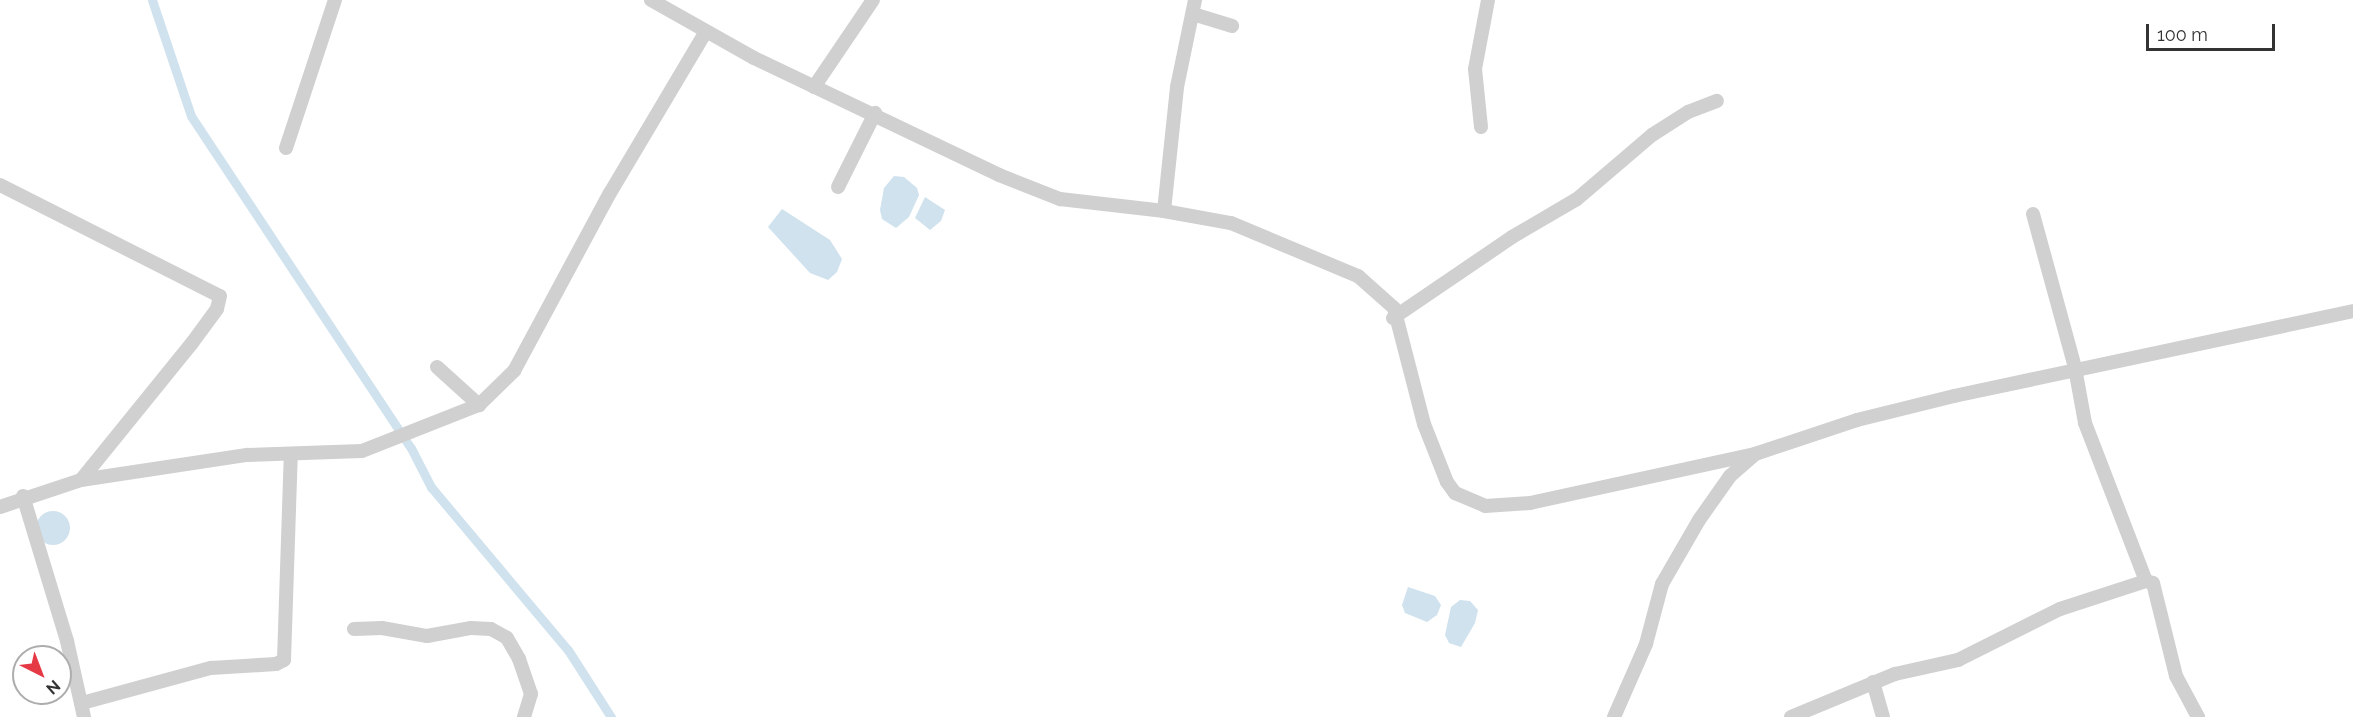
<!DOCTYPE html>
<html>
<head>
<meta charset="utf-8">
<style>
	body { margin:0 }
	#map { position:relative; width:2353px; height:717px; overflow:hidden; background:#fff; font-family:Raleway,sans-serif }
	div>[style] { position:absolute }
	.water>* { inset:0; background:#cfe2ee }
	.round { border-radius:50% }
	.canal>* { height:9px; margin:-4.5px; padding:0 4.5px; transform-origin:4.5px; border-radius:4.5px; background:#cfe2ee }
	.minor>* { height:14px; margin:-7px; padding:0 7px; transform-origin:7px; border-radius:7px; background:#d0d0d0 }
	span { translate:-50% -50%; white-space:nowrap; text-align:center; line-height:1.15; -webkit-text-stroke:6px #fff; paint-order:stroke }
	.north { position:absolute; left:12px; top:645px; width:60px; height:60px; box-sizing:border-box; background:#fff; border:2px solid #adadad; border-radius:50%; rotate:138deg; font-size:16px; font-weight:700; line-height:24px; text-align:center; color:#333 }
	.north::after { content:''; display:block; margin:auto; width:21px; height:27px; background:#e63946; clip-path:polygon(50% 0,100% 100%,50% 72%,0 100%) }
	.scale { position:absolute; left:2146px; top:24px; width:129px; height:27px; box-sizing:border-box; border:3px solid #333; border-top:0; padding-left:8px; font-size:18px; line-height:21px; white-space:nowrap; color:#333; -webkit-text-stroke:4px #fff; paint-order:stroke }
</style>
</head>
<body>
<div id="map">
	<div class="water">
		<div style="clip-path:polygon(894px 176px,904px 177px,917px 188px,919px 195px,909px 217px,896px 228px,882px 219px,880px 210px,884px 188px)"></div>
		<div style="clip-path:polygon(925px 197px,945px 210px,941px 221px,930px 230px,915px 218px)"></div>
		<div style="clip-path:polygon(782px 209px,830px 240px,842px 259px,837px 272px,828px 280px,810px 273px,768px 227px)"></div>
		<div class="round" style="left:36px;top:511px;width:34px;height:34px"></div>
		<div style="clip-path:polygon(1408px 587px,1435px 596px,1441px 605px,1437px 615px,1427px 622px,1405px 613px,1402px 605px)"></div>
		<div style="clip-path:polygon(1460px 600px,1470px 601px,1478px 610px,1475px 623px,1461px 647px,1449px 643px,1445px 635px,1451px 607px)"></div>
	</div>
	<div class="canal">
		<div style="left:152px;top:0;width:122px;rotate:71.4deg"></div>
		<div style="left:191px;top:116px;width:398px;rotate:56.5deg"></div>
		<div style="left:411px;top:448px;width:44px;rotate:62.9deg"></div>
		<div style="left:431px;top:487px;width:213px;rotate:50deg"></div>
		<div style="left:568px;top:650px;width:80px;rotate:57.3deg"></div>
	</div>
	<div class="minor">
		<div style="left:651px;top:0;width:118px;rotate:29.4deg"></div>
		<div style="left:754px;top:58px;width:272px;rotate:25.5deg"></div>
		<div style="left:999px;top:175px;width:66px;rotate:21.5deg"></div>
		<div style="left:1060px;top:199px;width:105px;rotate:6.6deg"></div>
		<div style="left:1164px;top:211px;width:68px;rotate:10.2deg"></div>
		<div style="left:1231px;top:223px;width:138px;rotate:22.7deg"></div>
		<div style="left:1358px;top:276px;width:48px;rotate:41.6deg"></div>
		<div style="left:1394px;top:308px;width:120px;rotate:75.5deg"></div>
		<div style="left:1424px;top:424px;width:62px;rotate:68.4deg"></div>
		<div style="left:1447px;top:482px;width:14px;rotate:54deg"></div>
		<div style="left:1455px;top:493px;width:33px;rotate:23deg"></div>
		<div style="left:1485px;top:506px;width:45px;rotate:-3.8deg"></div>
		<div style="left:1530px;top:503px;width:230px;rotate:-12.3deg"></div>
		<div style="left:1755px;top:454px;width:108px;rotate:-18.4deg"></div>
		<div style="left:1857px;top:420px;width:100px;rotate:-13.9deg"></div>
		<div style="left:1954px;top:396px;width:408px;rotate:-12deg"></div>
		<div style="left:1193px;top:14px;width:41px;rotate:17.1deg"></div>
		<div style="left:814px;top:87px;width:105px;rotate:-55.9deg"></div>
		<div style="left:1481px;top:127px;width:58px;rotate:-95.9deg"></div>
		<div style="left:1475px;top:69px;width:70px;rotate:-79.3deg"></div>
		<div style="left:286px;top:148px;width:156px;rotate:-71.7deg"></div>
		<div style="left:0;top:185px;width:246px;rotate:26.8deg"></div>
		<div style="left:220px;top:296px;width:13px;rotate:103deg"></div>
		<div style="left:217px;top:309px;width:42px;rotate:126.3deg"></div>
		<div style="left:192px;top:343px;width:176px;rotate:129deg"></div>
		<div style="left:838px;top:187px;width:83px;rotate:-63.4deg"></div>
		<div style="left:1164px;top:211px;width:125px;rotate:-84deg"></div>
		<div style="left:1177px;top:87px;width:89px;rotate:-78.3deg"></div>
		<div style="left:2033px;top:214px;width:160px;rotate:74.7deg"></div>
		<div style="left:2075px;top:368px;width:56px;rotate:79.7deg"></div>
		<div style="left:2085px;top:423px;width:169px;rotate:68.9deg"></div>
		<div style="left:1393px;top:318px;width:144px;rotate:-34.2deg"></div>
		<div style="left:1512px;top:237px;width:75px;rotate:-30.3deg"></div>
		<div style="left:1577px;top:199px;width:99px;rotate:-40.5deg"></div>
		<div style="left:1652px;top:135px;width:43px;rotate:-32.6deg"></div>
		<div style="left:1688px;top:112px;width:31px;rotate:-21deg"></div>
		<div style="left:437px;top:367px;width:57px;rotate:42.1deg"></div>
		<div style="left:23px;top:496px;width:152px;rotate:73.1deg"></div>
		<div style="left:67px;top:641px;width:78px;rotate:77.4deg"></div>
		<div style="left:0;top:507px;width:85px;rotate:-18.4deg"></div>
		<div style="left:81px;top:480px;width:168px;rotate:-8.6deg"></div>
		<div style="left:247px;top:455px;width:115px;rotate:-2deg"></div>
		<div style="left:362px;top:451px;width:126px;rotate:-21.5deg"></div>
		<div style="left:479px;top:405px;width:49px;rotate:-44.2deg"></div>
		<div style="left:514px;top:371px;width:202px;rotate:-61.7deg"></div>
		<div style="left:610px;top:193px;width:186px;rotate:-59.3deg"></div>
		<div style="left:354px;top:629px;width:28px;rotate:-2deg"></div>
		<div style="left:382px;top:628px;width:46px;rotate:10.1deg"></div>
		<div style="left:427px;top:636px;width:45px;rotate:-10.3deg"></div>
		<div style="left:471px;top:628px;width:20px;rotate:3deg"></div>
		<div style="left:491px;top:629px;width:18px;rotate:29deg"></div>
		<div style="left:507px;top:638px;width:24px;rotate:60deg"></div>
		<div style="left:519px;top:659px;width:37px;rotate:71deg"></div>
		<div style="left:531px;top:694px;width:24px;rotate:107deg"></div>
		<div style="left:1873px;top:682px;width:36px;rotate:74deg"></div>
		<div style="left:82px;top:703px;width:134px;rotate:-15.2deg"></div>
		<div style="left:211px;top:668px;width:65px;rotate:-3.5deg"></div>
		<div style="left:276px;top:664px;width:9px;rotate:-27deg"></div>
		<div style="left:284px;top:660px;width:206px;rotate:-88.1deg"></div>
		<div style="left:1614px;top:717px;width:80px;rotate:-66.3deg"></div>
		<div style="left:1646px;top:644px;width:62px;rotate:-75.1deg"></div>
		<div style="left:1662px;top:584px;width:74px;rotate:-60deg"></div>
		<div style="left:1699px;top:520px;width:54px;rotate:-54.8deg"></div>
		<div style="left:1730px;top:476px;width:32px;rotate:-41deg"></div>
		<div style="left:1791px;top:717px;width:113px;rotate:-22.5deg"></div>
		<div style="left:1895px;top:674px;width:65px;rotate:-12.5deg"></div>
		<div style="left:1958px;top:660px;width:114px;rotate:-26.6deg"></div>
		<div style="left:2060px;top:609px;width:90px;rotate:-18deg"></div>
		<div style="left:2146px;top:581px;width:7px;rotate:16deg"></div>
		<div style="left:2153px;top:583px;width:96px;rotate:76.1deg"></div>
		<div style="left:2176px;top:676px;width:47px;rotate:61.8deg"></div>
	</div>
	<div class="north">N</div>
	<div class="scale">100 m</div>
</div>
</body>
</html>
